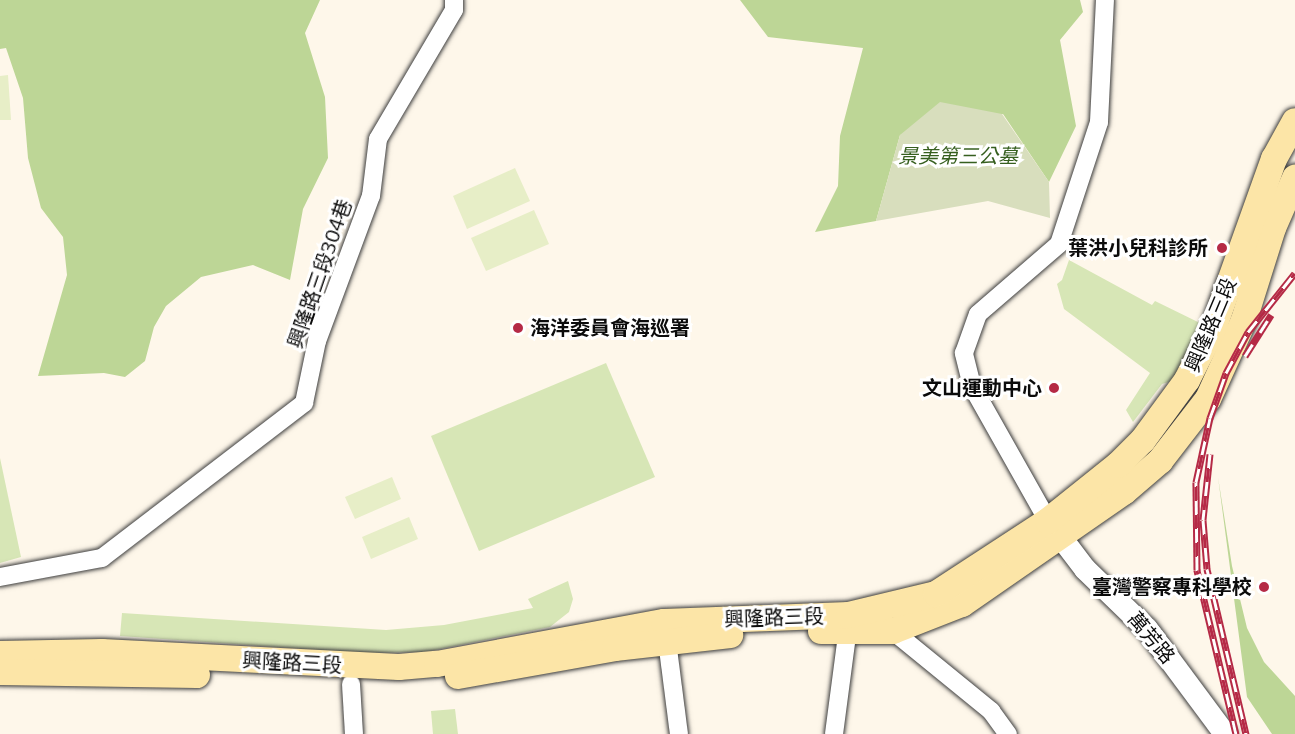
<!DOCTYPE html>
<html>
<head>
<meta charset="utf-8">
<style>
	body { margin:0 }
	#map { position:relative; width:1295px; height:734px; overflow:hidden; background:#fef7ea; font-family:Bitter,"Noto Sans TC",serif }
	div>[style] { position:absolute }
	.green>* { inset:0; background:#d7e6b6 }
	.forest>* { inset:0; background:#bdd696 }
	.cemetery>* { inset:0; background:#d8debd }
	.pitch>* { inset:0; background:#e7eec7 }
	.roads { filter:drop-shadow(0 0 2px #3e3e3e) drop-shadow(0 0 2px #3e3e3e) }
	.minor>* { height:18px; margin:-9px; padding:0 9px; transform-origin:9px; border-radius:9px; background:#fff }
	.tertiary>* { height:22px; margin:-11px; padding:0 11px; transform-origin:11px; border-radius:11px; background:#fff }
	.secondary>* { height:26px; margin:-13px; padding:0 13px; transform-origin:13px; border-radius:13px; background:#fce5a7 }
	.rail>* { height:7px; margin-top:-3.5px; transform-origin:0; background:repeating-linear-gradient(90deg,#fff 0 14px,#b52a46 0 28px); box-sizing:border-box; border-block:2px solid #b52a46 }
	.dots>* { width:16px; height:16px; translate:-50% -50%; box-sizing:border-box; border:3px solid #fff; border-radius:50% }
	span { translate:-50% -50%; white-space:nowrap; text-align:center; line-height:1.15; -webkit-text-stroke:6px #fff; paint-order:stroke }
	.park-label { font-size:20px; color:#365f1f; font-style:italic }
	.poi-label { font-size:20px; color:#0b0b0b; font-weight:700 }
	.right { translate:-100% -50%; text-align:right }
	.left { translate:0 -50%; text-align:left }
	.street-label { font-size:20px; color:#0b0b0b }
</style>
</head>
<body>
<div id="map">
	<div class="green">
		<div style="clip-path:polygon(1069px 260px,1152px 305px,1155px 301px,1202px 324px,1175px 380px,1162px 384px,1133px 422px,1126px 410px,1150px 373px,1064px 309px,1057px 284px,1062px 280px)"></div>
		<div style="clip-path:polygon(606px 363px,655px 477px,479px 551px,431px 436px)"></div>
		<div style="clip-path:polygon(0 458px,21px 557px,0 563px)"></div>
		<div style="clip-path:polygon(568px 581px,573px 599px,569px 612px,550px 627px,425px 652px,361px 653px,120px 636px,122px 613px,386px 630px,444px 625px,533px 608px,528px 599px)"></div>
		<div style="clip-path:polygon(455px 709px,458px 734px,433px 734px,431px 711px)"></div>
	</div>
	<div class="forest">
		<div style="clip-path:polygon(0 0,320px 0,305px 33px,325px 97px,328px 158px,303px 209px,290px 280px,253px 265px,201px 277px,166px 306px,154px 327px,145px 361px,125px 377px,104px 373px,38px 376px,67px 275px,63px 237px,41px 208px,28px 158px,23px 98px,6px 48px,0 49px)"></div>
		<div style="clip-path:polygon(740px 0,1080px 0,1083px 12px,1060px 40px,1076px 126px,1049px 182px,1003px 114px,900px 135px,876px 221px,815px 232px,838px 186px,840px 136px,863px 48px,768px 37px)"></div>
		<div style="clip-path:polygon(1218px 477px,1232px 566px,1247px 628px,1264px 662px,1295px 696px,1295px 734px,1272px 734px,1247px 697px)"></div>
	</div>
	<div class="cemetery">
		<div style="clip-path:polygon(940px 102px,1002px 114px,1049px 182px,1050px 218px,988px 201px,876px 221px,900px 135px)"></div>
	</div>
	<div class="pitch">
		<div style="clip-path:polygon(8px 75px,11px 120px,0 120px,0 76px)"></div>
		<div style="clip-path:polygon(515px 168px,530px 201px,467px 229px,453px 196px)"></div>
		<div style="clip-path:polygon(534px 210px,549px 244px,486px 271px,471px 238px)"></div>
		<div style="clip-path:polygon(392px 477px,401px 499px,355px 519px,345px 497px)"></div>
		<div style="clip-path:polygon(409px 517px,418px 539px,371px 559px,362px 537px)"></div>
	</div>
	<div class="roads">
		<div class="minor">
			<div style="left:1048px;top:521px;width:155px;rotate:-119.4deg"></div>
			<div style="left:972px;top:386px;width:34px;rotate:-104deg"></div>
			<div style="left:964px;top:353px;width:41px;rotate:-70.3deg"></div>
			<div style="left:978px;top:314px;width:107px;rotate:-40.8deg"></div>
			<div style="left:1059px;top:244px;width:128px;rotate:-71.8deg"></div>
			<div style="left:1099px;top:122px;width:122px;rotate:-87.2deg"></div>
			<div style="left:0;top:577px;width:104px;rotate:-10.6deg"></div>
			<div style="left:102px;top:558px;width:255px;rotate:-37.5deg"></div>
			<div style="left:304px;top:403px;width:63px;rotate:-78.2deg"></div>
			<div style="left:317px;top:341px;width:155px;rotate:-69.6deg"></div>
			<div style="left:371px;top:196px;width:57px;rotate:-83deg"></div>
			<div style="left:378px;top:139px;width:150px;rotate:-59.5deg"></div>
			<div style="left:454px;top:10px;width:10px;rotate:-90deg"></div>
			<div style="left:893px;top:631px;width:127px;rotate:39.2deg"></div>
			<div style="left:991px;top:711px;width:29px;rotate:54deg"></div>
			<div style="left:666px;top:633px;width:102px;rotate:82.7deg"></div>
			<div style="left:351px;top:684px;width:50px;rotate:86.6deg"></div>
			<div style="left:834px;top:734px;width:115px;rotate:-82.5deg"></div>
		</div>
		<div class="tertiary">
			<div style="left:1050px;top:523px;width:58px;rotate:52.7deg"></div>
			<div style="left:1085px;top:569px;width:86px;rotate:44.1deg"></div>
			<div style="left:1147px;top:629px;width:131px;rotate:53.4deg"></div>
		</div>
		<div class="secondary">
			<div style="left:821px;top:631px;width:72px"></div>
			<div style="left:893px;top:631px;width:74px;rotate:-21.4deg"></div>
			<div style="left:962px;top:604px;width:197px;rotate:-34.7deg"></div>
			<div style="left:1124px;top:492px;width:48px;rotate:-40.7deg"></div>
			<div style="left:1160px;top:461px;width:78px;rotate:-52.3deg"></div>
			<div style="left:1208px;top:399px;width:87px;rotate:-65.5deg"></div>
			<div style="left:1244px;top:320px;width:96px;rotate:-72.5deg"></div>
			<div style="left:1273px;top:228px;width:55px;rotate:-66.3deg"></div>
			<div style="left:0;top:654px;width:102px;rotate:-1.1deg"></div>
			<div style="left:102px;top:652px;width:297px;rotate:2.9deg"></div>
			<div style="left:399px;top:667px;width:38px;rotate:-5deg"></div>
			<div style="left:437px;top:664px;width:231px;rotate:-10.5deg"></div>
			<div style="left:664px;top:622px;width:185px;rotate:-2.2deg"></div>
			<div style="left:849px;top:615px;width:89px;rotate:-13.6deg"></div>
			<div style="left:936px;top:594px;width:134px;rotate:-33.1deg"></div>
			<div style="left:1048px;top:521px;width:90px;rotate:-38.7deg"></div>
			<div style="left:1118px;top:465px;width:35px;rotate:-45deg"></div>
			<div style="left:1143px;top:440px;width:74px;rotate:-53.7deg"></div>
			<div style="left:1187px;top:380px;width:57px;rotate:-63deg"></div>
			<div style="left:1213px;top:329px;width:181px;rotate:-70.3deg"></div>
			<div style="left:1274px;top:159px;width:43px;rotate:-61.1deg"></div>
			<div style="left:0;top:672px;width:197px;rotate:0.9deg"></div>
			<div style="left:458px;top:676px;width:159px;rotate:-10.1deg"></div>
			<div style="left:615px;top:648px;width:116px;rotate:-6.4deg"></div>
		</div>
	</div>
	<div class="rail">
		<div style="left:1245px;top:356px;width:49px;rotate:-57.6deg"></div>
		<div style="left:1210px;top:454px;width:66px;rotate:96.1deg"></div>
		<div style="left:1203px;top:520px;width:49px;rotate:85.3deg"></div>
		<div style="left:1207px;top:569px;width:170px;rotate:76.7deg"></div>
		<div style="left:1236px;top:734px;width:169px;rotate:-103.4deg"></div>
		<div style="left:1197px;top:570px;width:88px;rotate:-90.7deg"></div>
		<div style="left:1196px;top:482px;width:66px;rotate:-77.7deg"></div>
		<div style="left:1210px;top:418px;width:48px;rotate:-70.4deg"></div>
		<div style="left:1226px;top:373px;width:47px;rotate:-61.8deg"></div>
		<div style="left:1248px;top:332px;width:75px;rotate:-51.5deg"></div>
	</div>
	<div class="dots">
		<div style="left:1222px;top:248px;background:#b52a46"></div>
		<div style="left:518px;top:328px;background:#b52a46"></div>
		<div style="left:1054px;top:388px;background:#b52a46"></div>
		<div style="left:1264px;top:587px;background:#b52a46"></div>
	</div>
	<div class="park-label">
		<span style="left:958px;top:156px">景美第三公墓</span>
	</div>
	<div class="poi-label">
		<span class="right" style="left:1208px;top:248px">葉洪小兒科診所</span>
		<span class="left" style="left:530px;top:328px">海洋委員會海巡署</span>
		<span class="right" style="left:1042px;top:388px">文山運動中心</span>
		<span class="right" style="left:1252px;top:587px">臺灣警察專科學校</span>
	</div>
	<div class="street-label">
		<span style="left:320px;top:274px;rotate:-71deg">興隆路三段304巷</span>
		<span style="left:1211px;top:325px;rotate:-67deg">興隆路三段</span>
		<span style="left:774px;top:618px;rotate:-2deg">興隆路三段</span>
		<span style="left:1151px;top:638px;rotate:50deg">萬芳路</span>
		<span style="left:292px;top:663px;rotate:3deg">興隆路三段</span>
	</div>
</div>
</body>
</html>
